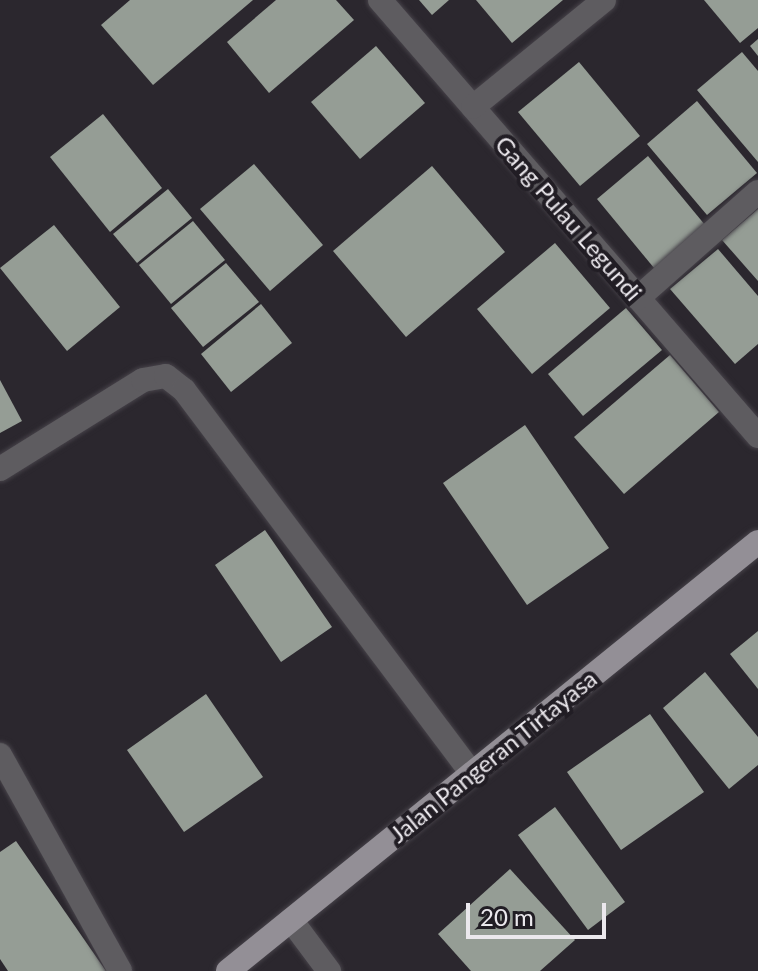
<!DOCTYPE html>
<html>
<head>
<meta charset="utf-8">
<style>
	body { margin:0 }
	#map { position:relative; width:758px; height:971px; overflow:hidden; background:#2b272e; font-family:Lato,sans-serif }
	div>[style] { position:absolute }
	.building>* { inset:0; background:#959d95 }
	.roads { filter:drop-shadow(0 0 2px #464249) drop-shadow(0 0 2px #464249) }
	.minor>* { height:24px; margin:-12px; padding:0 12px; transform-origin:12px; border-radius:12px; background:#5e5c60 }
	.major>* { height:24px; margin:-12px; padding:0 12px; transform-origin:12px; border-radius:12px; background:#938f96 }
	span { translate:-50% -50%; white-space:nowrap; text-align:center; line-height:1.15; -webkit-text-stroke:8px #211d24; paint-order:stroke }
	.street-label { font-size:24px; color:#ebe8ed }
	.scale { position:absolute; left:466px; top:903px; width:140px; height:36px; box-sizing:border-box; border:4px solid #ebe8ed; border-top:0; padding-left:10px; font-size:24px; line-height:28px; white-space:nowrap; color:#ebe8ed; -webkit-text-stroke:6px #211d24; paint-order:stroke }
</style>
</head>
<body>
<div id="map">
	<div class="building">
		<div style="clip-path:polygon(130px 0,253px 0,153px 85px,101px 25px)"></div>
		<div style="clip-path:polygon(276px 0,336px 0,354px 20px,269px 93px,227px 42px)"></div>
		<div style="clip-path:polygon(419px 0,449px 0,432px 15px)"></div>
		<div style="clip-path:polygon(476px 0,563px 0,512px 43px)"></div>
		<div style="clip-path:polygon(704px 0,758px 0,758px 28px,740px 43px)"></div>
		<div style="clip-path:polygon(758px 39px,758px 56px,750px 46px)"></div>
		<div style="clip-path:polygon(376px 46px,425px 103px,360px 159px,311px 102px)"></div>
		<div style="clip-path:polygon(742px 52px,758px 71px,758px 162px,697px 90px)"></div>
		<div style="clip-path:polygon(579px 62px,640px 136px,580px 186px,518px 112px)"></div>
		<div style="clip-path:polygon(697px 101px,757px 173px,707px 215px,647px 144px)"></div>
		<div style="clip-path:polygon(103px 114px,162px 188px,110px 232px,50px 157px)"></div>
		<div style="clip-path:polygon(648px 156px,710px 231px,659px 274px,597px 199px)"></div>
		<div style="clip-path:polygon(254px 164px,323px 245px,270px 291px,200px 209px)"></div>
		<div style="clip-path:polygon(432px 166px,505px 252px,406px 337px,333px 251px)"></div>
		<div style="clip-path:polygon(168px 189px,192px 218px,137px 263px,113px 234px)"></div>
		<div style="clip-path:polygon(758px 209px,758px 281px,722px 240px)"></div>
		<div style="clip-path:polygon(193px 221px,225px 260px,171px 304px,139px 265px)"></div>
		<div style="clip-path:polygon(54px 225px,120px 307px,67px 351px,0 268px)"></div>
		<div style="clip-path:polygon(555px 243px,610px 308px,532px 374px,477px 309px)"></div>
		<div style="clip-path:polygon(718px 249px,758px 296px,758px 344px,735px 364px,670px 289px)"></div>
		<div style="clip-path:polygon(226px 263px,259px 302px,203px 347px,171px 308px)"></div>
		<div style="clip-path:polygon(261px 304px,292px 343px,231px 392px,201px 354px)"></div>
		<div style="clip-path:polygon(626px 308px,662px 350px,583px 416px,548px 374px)"></div>
		<div style="clip-path:polygon(670px 355px,719px 412px,624px 494px,574px 437px)"></div>
		<div style="clip-path:polygon(0 380px,22px 421px,0 433px)"></div>
		<div style="clip-path:polygon(525px 425px,609px 548px,527px 605px,443px 483px)"></div>
		<div style="clip-path:polygon(265px 530px,332px 627px,281px 662px,215px 565px)"></div>
		<div style="clip-path:polygon(758px 631px,758px 689px,730px 654px)"></div>
		<div style="clip-path:polygon(705px 672px,758px 737px,758px 765px,729px 789px,663px 708px)"></div>
		<div style="clip-path:polygon(206px 694px,263px 777px,184px 832px,127px 750px)"></div>
		<div style="clip-path:polygon(650px 714px,704px 792px,621px 850px,567px 772px)"></div>
		<div style="clip-path:polygon(555px 807px,625px 902px,588px 930px,518px 835px)"></div>
		<div style="clip-path:polygon(16px 841px,106px 971px,8px 971px,0 959px,0 852px)"></div>
		<div style="clip-path:polygon(510px 869px,575px 940px,540px 971px,471px 971px,438px 934px)"></div>
	</div>
	<div class="roads">
		<div class="minor">
			<div style="left:380px;top:0;width:577px;rotate:49.08deg"></div>
			<div style="left:473px;top:107px;width:169px;rotate:-39.2deg"></div>
			<div style="left:638px;top:298px;width:160px;rotate:-41.5deg"></div>
			<div style="left:0;top:469px;width:168px;rotate:-31.9deg"></div>
			<div style="left:143px;top:380px;width:23px;rotate:-10deg"></div>
			<div style="left:166px;top:376px;width:23px;rotate:38deg"></div>
			<div style="left:184px;top:390px;width:479px;rotate:53.1deg"></div>
			<div style="left:0;top:755px;width:247px;rotate:60.9deg"></div>
			<div style="left:291px;top:920px;width:64px;rotate:53.3deg"></div>
		</div>
		<div class="major">
			<div style="left:228px;top:971px;width:682px;rotate:-38.99deg"></div>
		</div>
	</div>
	<div class="street-label">
		<span style="left:569px;top:218px;rotate:49deg">Gang Pulau Legundi</span>
		<span style="left:493px;top:756px;rotate:-39deg">Jalan Pangeran Tirtayasa</span>
	</div>
	<div class="scale">20 m</div>
</div>
</body>
</html>
